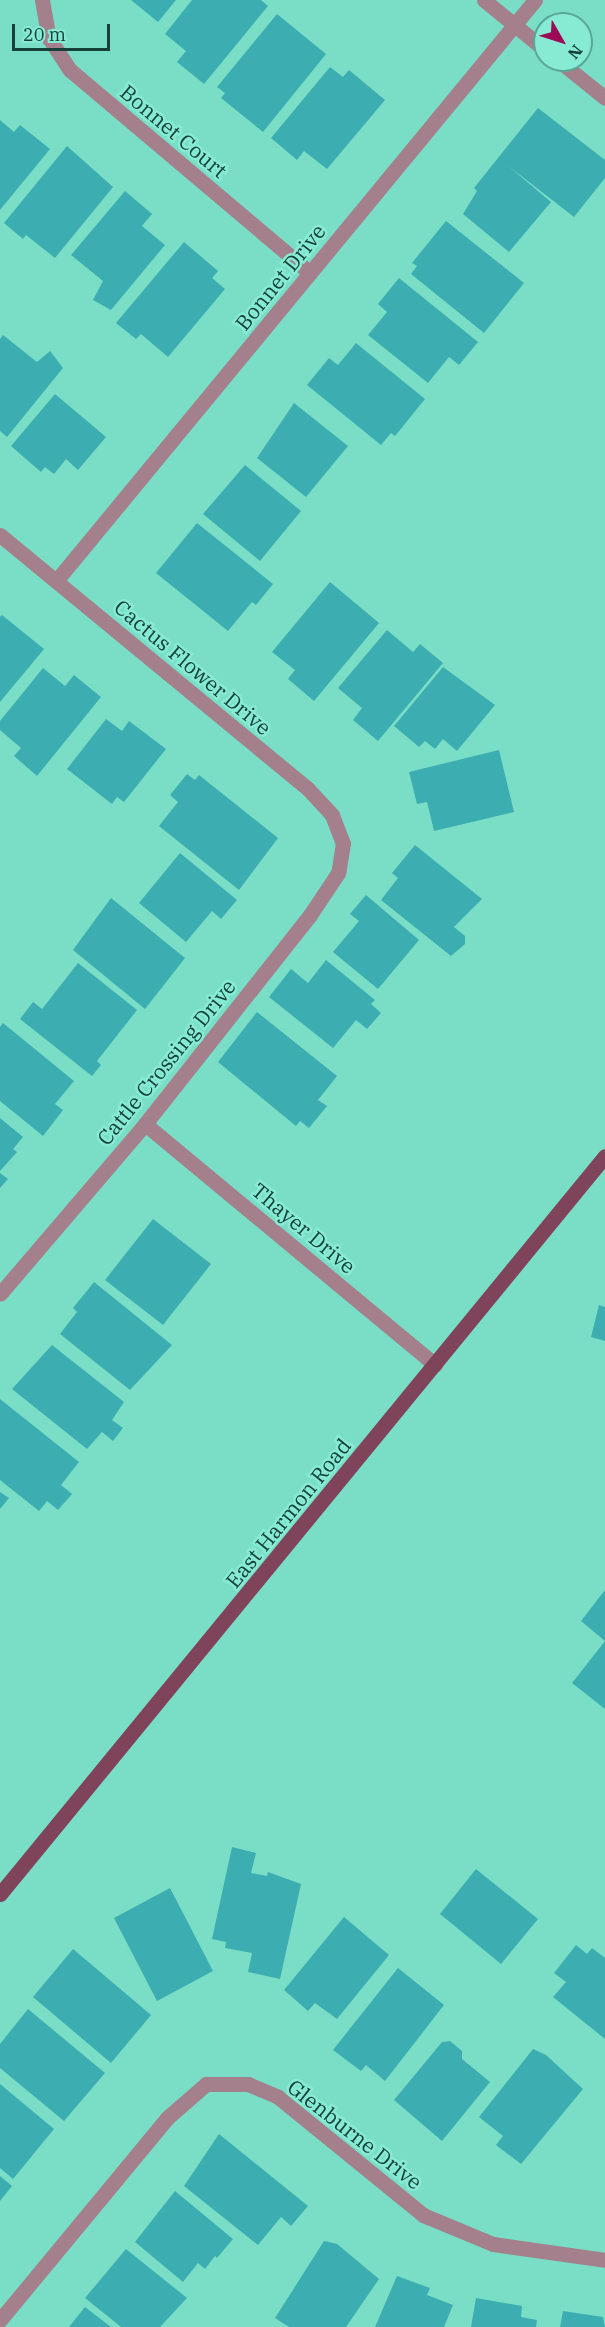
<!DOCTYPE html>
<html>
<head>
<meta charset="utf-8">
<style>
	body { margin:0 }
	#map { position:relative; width:605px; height:2327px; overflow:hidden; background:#7adec7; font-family:"IBM Plex Serif",serif }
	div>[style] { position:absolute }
	.building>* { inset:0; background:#3caeb1 }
	.minor>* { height:15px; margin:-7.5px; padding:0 7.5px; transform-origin:7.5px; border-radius:7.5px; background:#a3808b }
	.major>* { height:15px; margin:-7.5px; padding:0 7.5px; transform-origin:7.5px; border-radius:7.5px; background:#7f4459 }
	span { translate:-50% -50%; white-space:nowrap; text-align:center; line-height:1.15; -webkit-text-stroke:5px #87ebd4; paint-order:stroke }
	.street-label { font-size:21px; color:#164138 }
	.north { position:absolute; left:533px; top:12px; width:60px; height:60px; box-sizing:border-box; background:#87ebd4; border:2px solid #5aa796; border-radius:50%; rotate:129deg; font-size:16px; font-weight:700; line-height:24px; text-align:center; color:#164138 }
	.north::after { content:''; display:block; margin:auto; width:21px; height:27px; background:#9c0957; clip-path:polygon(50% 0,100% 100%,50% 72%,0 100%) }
	.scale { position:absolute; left:12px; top:24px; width:98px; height:27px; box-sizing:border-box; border:3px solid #164138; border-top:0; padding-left:8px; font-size:18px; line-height:21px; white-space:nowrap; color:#164138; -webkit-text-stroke:4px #87ebd4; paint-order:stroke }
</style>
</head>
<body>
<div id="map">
	<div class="building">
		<div style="clip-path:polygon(131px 0,176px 0,158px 22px)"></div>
		<div style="clip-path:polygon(192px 0,261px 0,268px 6px,204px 84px,177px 62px,186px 51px,165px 34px)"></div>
		<div style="clip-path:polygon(277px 14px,326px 54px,263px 132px,221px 98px,225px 93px,217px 87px)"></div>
		<div style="clip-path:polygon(330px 67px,343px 77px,349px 70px,385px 100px,327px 169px,304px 151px,297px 160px,271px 138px)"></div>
		<div style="clip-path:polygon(538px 108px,605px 160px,605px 178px,574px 217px,507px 165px,551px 202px,509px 252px,463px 214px,477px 191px,474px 188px)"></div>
		<div style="clip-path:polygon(0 120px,14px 132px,20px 125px,50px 149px,0 210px)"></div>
		<div style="clip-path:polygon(67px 146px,113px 187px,55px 258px,26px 235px,23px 239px,4px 223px)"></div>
		<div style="clip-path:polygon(125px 191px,152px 214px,142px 226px,165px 245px,111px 310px,93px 300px,103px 281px,71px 255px)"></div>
		<div style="clip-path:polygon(446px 221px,524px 283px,484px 333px,411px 274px,417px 266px,412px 263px)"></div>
		<div style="clip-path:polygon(184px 242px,218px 271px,212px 278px,225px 289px,168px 357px,141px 334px,136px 339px,116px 323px)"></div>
		<div style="clip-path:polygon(399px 278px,478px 342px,459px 365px,449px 357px,428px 383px,368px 335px,387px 312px,378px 304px)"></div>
		<div style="clip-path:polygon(3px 335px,37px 362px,50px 351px,63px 368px,7px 437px,0 431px,0 339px)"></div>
		<div style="clip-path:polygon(356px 343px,425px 399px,395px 436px,391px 433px,381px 445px,307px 385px,329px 358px,338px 365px)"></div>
		<div style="clip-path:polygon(55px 394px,106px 437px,78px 470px,66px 459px,54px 474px,45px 467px,41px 472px,11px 446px)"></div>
		<div style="clip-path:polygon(294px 403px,348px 446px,306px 497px,257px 458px)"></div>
		<div style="clip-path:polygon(245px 465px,301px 511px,260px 561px,203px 514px)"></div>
		<div style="clip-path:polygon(197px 523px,273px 584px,256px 605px,252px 602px,228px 631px,156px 573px)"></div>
		<div style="clip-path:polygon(330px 582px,379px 623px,314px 701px,288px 679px,295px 670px,272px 652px)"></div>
		<div style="clip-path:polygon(2px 615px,44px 649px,0 702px,0 617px)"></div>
		<div style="clip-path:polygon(387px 630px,413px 652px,420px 644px,443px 663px,378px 741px,353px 720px,362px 708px,338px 688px)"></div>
		<div style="clip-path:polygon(443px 667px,495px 705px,457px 751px,443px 739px,435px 749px,425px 741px,419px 747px,394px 726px)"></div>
		<div style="clip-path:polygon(43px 668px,65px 686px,74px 675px,101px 697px,37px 776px,14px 756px,21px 748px,0 730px,0 721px)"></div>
		<div style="clip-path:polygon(106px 719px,122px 731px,129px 721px,166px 749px,124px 802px,117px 797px,112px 804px,67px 769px)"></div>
		<div style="clip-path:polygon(499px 750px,514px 812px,434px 831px,427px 802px,417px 804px,409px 772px)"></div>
		<div style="clip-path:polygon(187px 774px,195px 780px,199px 775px,278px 838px,239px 890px,159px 826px,178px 802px,170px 795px)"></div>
		<div style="clip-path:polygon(415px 845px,482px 899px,454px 927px,465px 936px,465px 944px,451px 956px,381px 900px,398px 878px,392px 873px)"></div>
		<div style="clip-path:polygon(180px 853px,237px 900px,221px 919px,212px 911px,186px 942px,139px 903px)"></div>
		<div style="clip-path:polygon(366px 895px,419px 940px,378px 989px,333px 952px,359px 921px,350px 914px)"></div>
		<div style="clip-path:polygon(111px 898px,185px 958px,145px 1009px,73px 950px)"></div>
		<div style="clip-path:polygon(326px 960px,375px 1000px,371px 1004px,381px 1013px,367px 1029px,356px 1020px,333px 1048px,269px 997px,291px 969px,308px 983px)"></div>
		<div style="clip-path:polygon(78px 963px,137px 1010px,97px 1061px,101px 1065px,92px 1076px,20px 1019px,33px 1002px,42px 1009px)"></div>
		<div style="clip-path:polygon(257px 1012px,337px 1076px,318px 1100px,327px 1106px,309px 1128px,300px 1121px,296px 1126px,218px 1062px)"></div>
		<div style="clip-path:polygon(3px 1023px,74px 1081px,55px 1104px,63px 1110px,43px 1136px,0 1101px,0 1027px)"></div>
		<div style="clip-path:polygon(0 1118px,23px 1137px,13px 1149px,17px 1152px,0 1171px)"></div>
		<div style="clip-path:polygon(0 1173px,8px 1179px,0 1188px)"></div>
		<div style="clip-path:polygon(153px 1219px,211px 1264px,163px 1325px,105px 1280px)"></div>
		<div style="clip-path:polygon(94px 1282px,172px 1345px,130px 1390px,60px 1334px,77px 1312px,73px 1308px)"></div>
		<div style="clip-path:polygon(599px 1305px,605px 1307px,605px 1341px,591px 1337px)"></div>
		<div style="clip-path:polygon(52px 1345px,124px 1402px,112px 1420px,123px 1428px,113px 1441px,102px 1432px,87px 1449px,12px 1389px)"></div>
		<div style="clip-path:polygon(0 1399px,79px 1462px,61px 1485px,72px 1494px,58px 1510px,47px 1501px,39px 1511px,0 1480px)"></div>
		<div style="clip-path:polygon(0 1492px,9px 1498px,0 1509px)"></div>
		<div style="clip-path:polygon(605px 1590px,605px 1641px,581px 1621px)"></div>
		<div style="clip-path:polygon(605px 1641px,605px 1709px,572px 1683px)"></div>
		<div style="clip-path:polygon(232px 1847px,256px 1853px,251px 1873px,267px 1876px,268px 1872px,301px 1884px,280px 1979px,248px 1972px,252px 1953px,225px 1948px,226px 1942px,212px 1939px)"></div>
		<div style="clip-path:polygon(476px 1869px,538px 1919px,501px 1964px,440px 1914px)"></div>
		<div style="clip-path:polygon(170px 1888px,213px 1971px,157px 2001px,114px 1918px)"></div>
		<div style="clip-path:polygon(344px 1917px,389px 1955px,337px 2019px,315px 2003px,308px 2011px,284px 1990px)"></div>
		<div style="clip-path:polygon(576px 1945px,587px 1954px,592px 1948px,605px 1958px,605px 2039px,553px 1997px,566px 1982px,554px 1973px)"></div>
		<div style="clip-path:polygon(73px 1949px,151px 2015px,111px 2063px,33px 1997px)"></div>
		<div style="clip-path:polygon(398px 1968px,444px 2005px,385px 2081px,366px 2065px,361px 2071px,333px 2050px)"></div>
		<div style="clip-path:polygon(28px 2009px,105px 2073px,64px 2121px,0 2068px,0 2044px)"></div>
		<div style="clip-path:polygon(450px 2041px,462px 2051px,462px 2059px,490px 2082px,442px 2141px,394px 2100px,442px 2042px)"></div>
		<div style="clip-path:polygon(533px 2049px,546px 2055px,583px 2089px,521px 2164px,496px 2145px,503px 2136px,479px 2117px)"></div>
		<div style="clip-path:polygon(0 2084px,54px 2129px,13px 2179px,0 2168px)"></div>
		<div style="clip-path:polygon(219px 2134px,308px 2206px,291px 2226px,281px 2217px,258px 2245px,184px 2186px)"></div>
		<div style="clip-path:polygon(0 2176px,12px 2186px,0 2201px)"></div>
		<div style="clip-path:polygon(175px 2191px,233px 2239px,217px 2258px,215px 2256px,205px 2269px,198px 2263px,183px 2282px,135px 2242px)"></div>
		<div style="clip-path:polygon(324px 2241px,337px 2244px,379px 2279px,346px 2327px,289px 2327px,275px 2318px)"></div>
		<div style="clip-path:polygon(126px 2249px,187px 2298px,160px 2327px,121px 2327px,85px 2298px)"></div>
		<div style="clip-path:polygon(397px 2276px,430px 2288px,427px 2295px,453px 2305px,444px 2327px,375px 2327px)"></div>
		<div style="clip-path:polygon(476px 2298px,522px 2306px,521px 2317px,537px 2320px,536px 2327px,471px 2327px)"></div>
		<div style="clip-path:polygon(85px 2307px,111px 2327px,69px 2327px)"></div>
		<div style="clip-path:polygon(563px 2311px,603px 2317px,605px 2327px,560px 2327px)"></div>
	</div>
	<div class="minor">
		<div style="left:42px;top:0;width:39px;rotate:80deg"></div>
		<div style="left:49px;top:38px;width:38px;rotate:57deg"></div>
		<div style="left:70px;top:70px;width:314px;rotate:40.2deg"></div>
		<div style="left:484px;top:0;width:79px;rotate:39.3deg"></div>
		<div style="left:558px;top:60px;width:60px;rotate:39deg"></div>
		<div style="left:0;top:535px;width:399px;rotate:39.5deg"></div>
		<div style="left:308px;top:789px;width:35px;rotate:47deg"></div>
		<div style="left:332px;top:815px;width:30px;rotate:69deg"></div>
		<div style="left:343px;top:843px;width:30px;rotate:99deg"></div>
		<div style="left:338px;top:873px;width:50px;rotate:123.7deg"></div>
		<div style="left:310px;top:915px;width:266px;rotate:128.3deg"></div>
		<div style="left:145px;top:1124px;width:223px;rotate:130.5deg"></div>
		<div style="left:56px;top:581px;width:753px;rotate:-50.5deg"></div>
		<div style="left:145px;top:1124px;width:377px;rotate:39.7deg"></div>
		<div style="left:0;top:2320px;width:262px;rotate:-50.4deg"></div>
		<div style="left:167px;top:2118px;width:52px;rotate:-41.1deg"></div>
		<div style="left:206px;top:2084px;width:42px"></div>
		<div style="left:248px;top:2084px;width:33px;rotate:23deg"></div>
		<div style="left:278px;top:2097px;width:187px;rotate:39.1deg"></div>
		<div style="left:423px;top:2215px;width:76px;rotate:22.5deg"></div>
		<div style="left:493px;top:2244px;width:113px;rotate:8.1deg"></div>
	</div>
	<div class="major">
		<div style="left:0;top:1894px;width:954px;rotate:-50.66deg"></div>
	</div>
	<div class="street-label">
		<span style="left:174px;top:131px;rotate:40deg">Bonnet Court</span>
		<span style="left:280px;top:277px;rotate:-51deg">Bonnet Drive</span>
		<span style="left:193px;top:667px;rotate:40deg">Cactus Flower Drive</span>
		<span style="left:166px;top:1062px;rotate:-51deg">Cattle Crossing Drive</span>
		<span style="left:304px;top:1228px;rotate:40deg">Thayer Drive</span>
		<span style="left:288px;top:1513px;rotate:-51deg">East Harmon Road</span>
		<span style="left:355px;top:2134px;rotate:38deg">Glenburne Drive</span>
	</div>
	<div class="north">N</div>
	<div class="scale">20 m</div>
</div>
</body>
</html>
